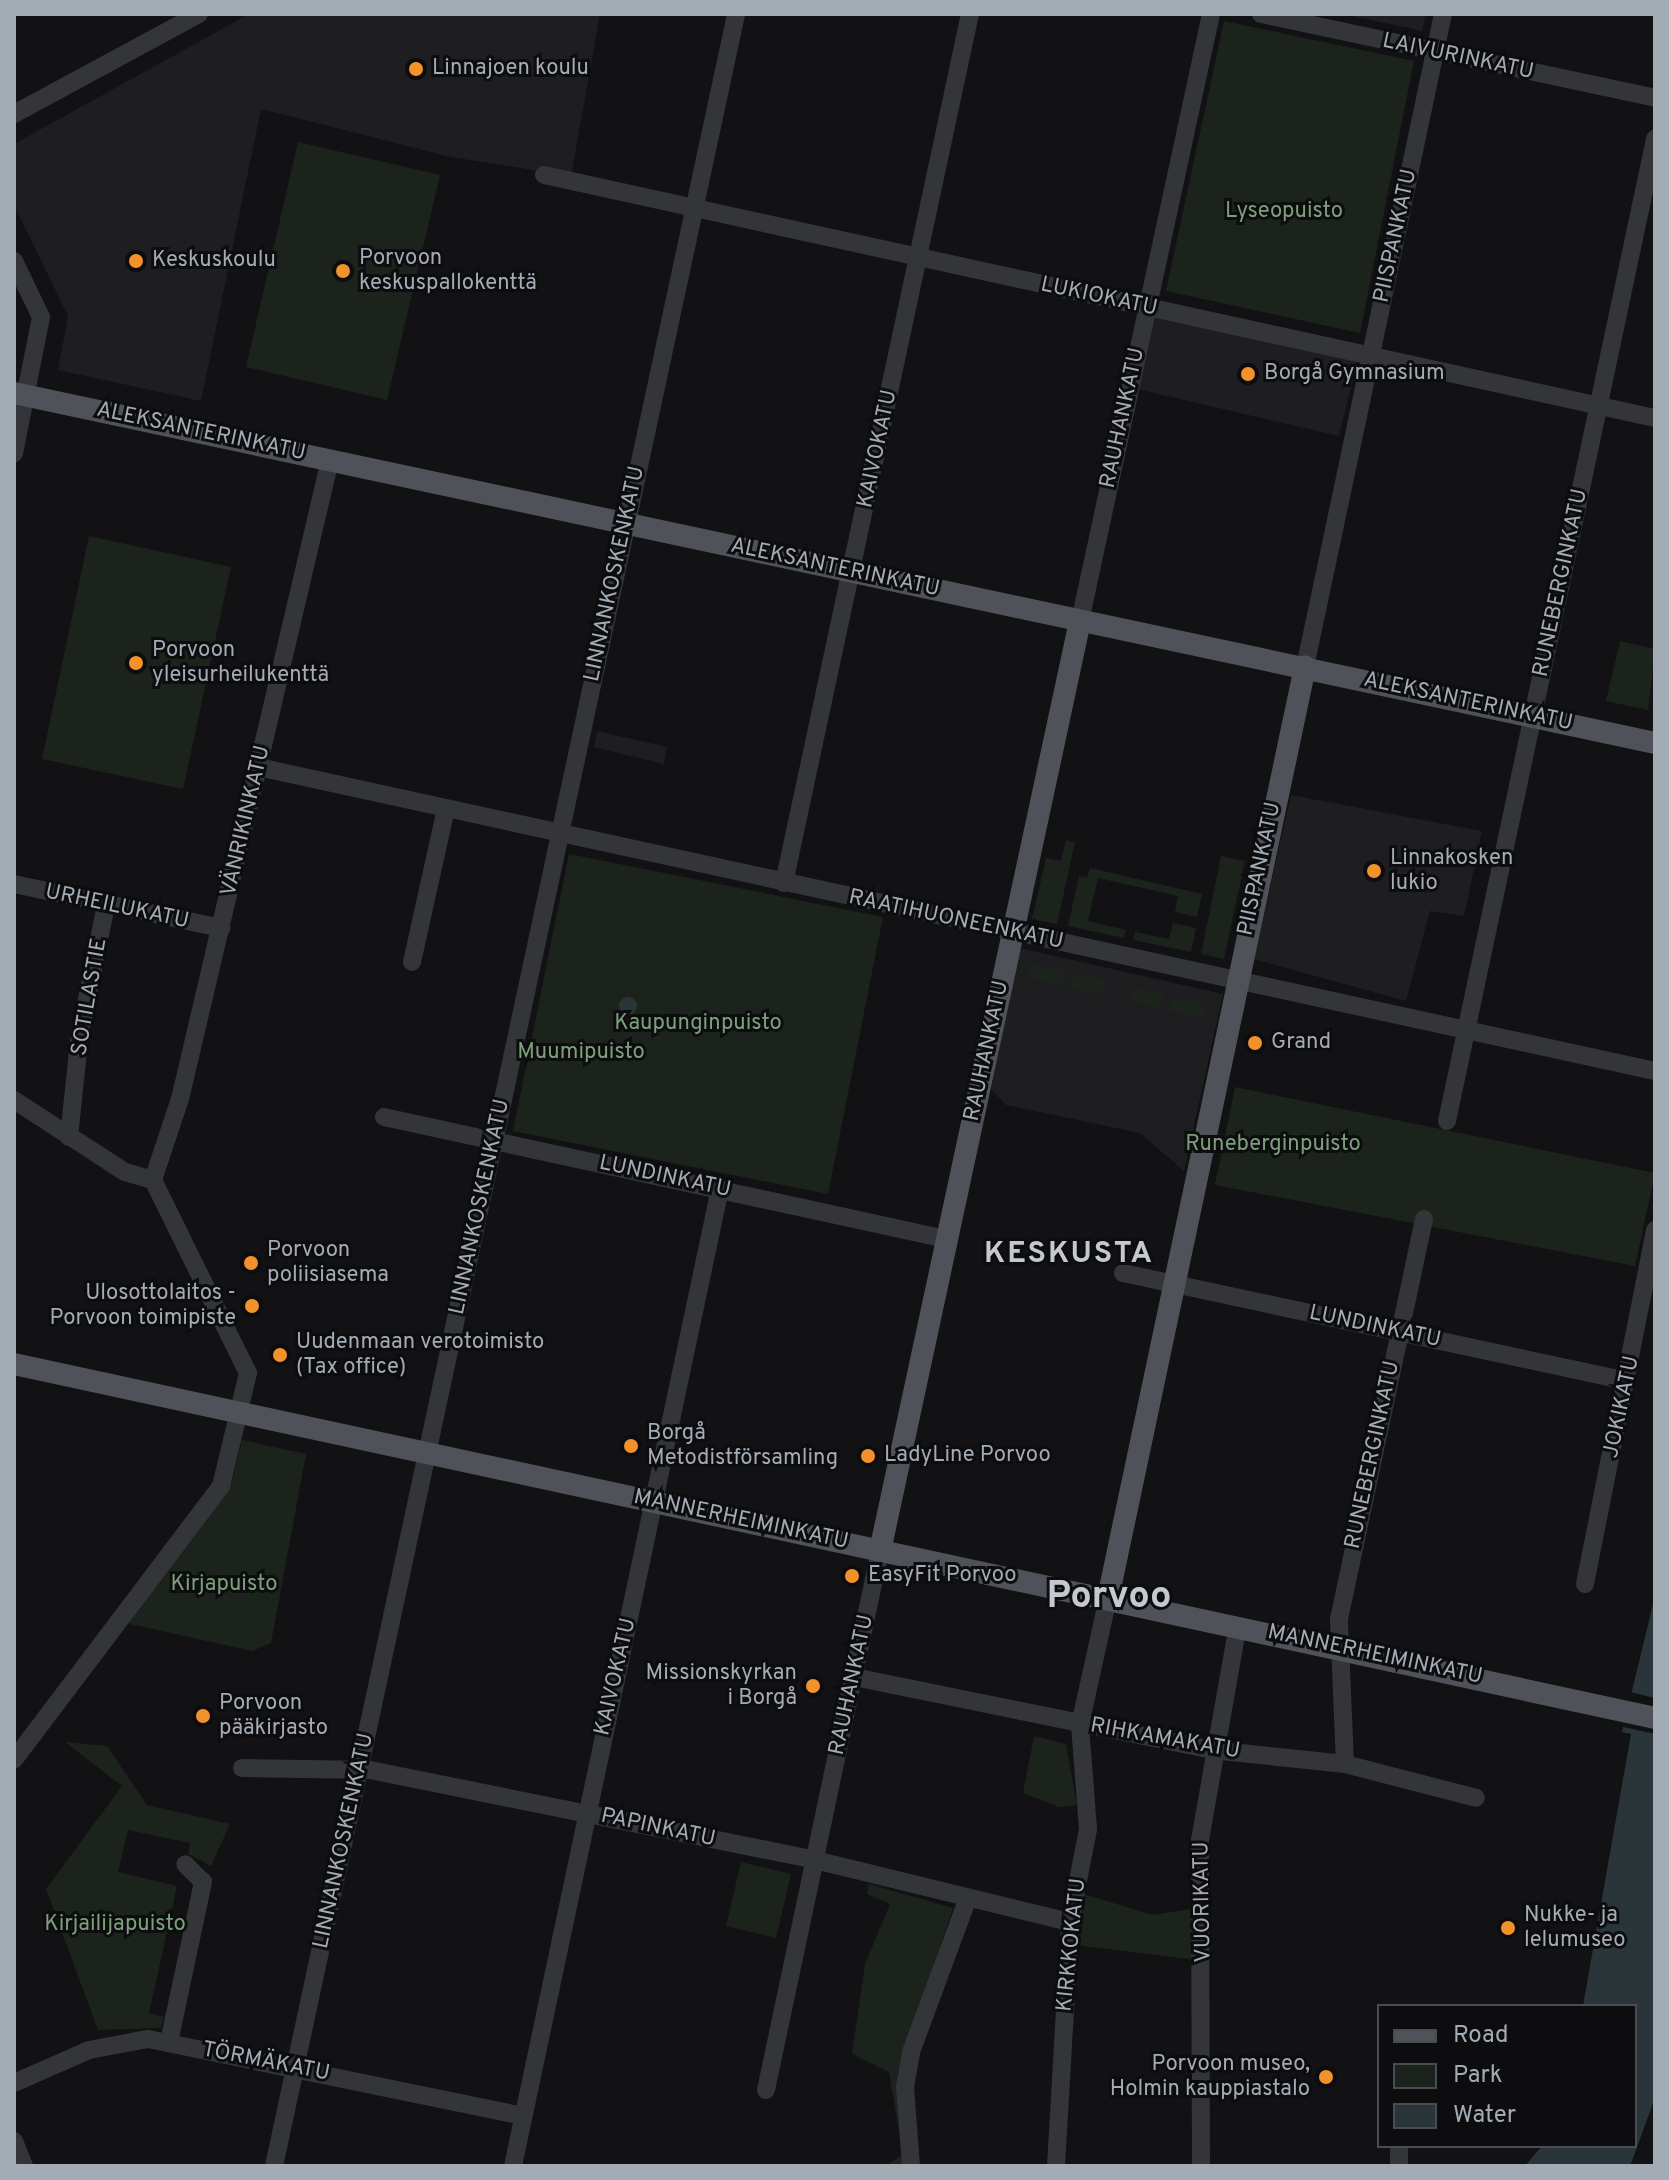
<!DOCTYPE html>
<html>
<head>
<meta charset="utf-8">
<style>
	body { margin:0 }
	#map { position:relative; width:1669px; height:2180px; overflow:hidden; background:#121214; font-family:Overpass,sans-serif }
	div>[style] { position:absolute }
	.built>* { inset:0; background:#1e1e21 }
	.green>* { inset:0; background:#1c231c }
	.water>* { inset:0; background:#2a3539 }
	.round { border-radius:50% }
	.pier>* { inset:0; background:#121214 }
	.minor>* { height:18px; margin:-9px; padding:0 9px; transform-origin:9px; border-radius:9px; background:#333539 }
	.major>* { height:22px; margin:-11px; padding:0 11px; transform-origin:11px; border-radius:11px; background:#4f5258 }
	.dots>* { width:22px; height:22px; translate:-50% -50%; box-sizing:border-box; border:4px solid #0d0d0f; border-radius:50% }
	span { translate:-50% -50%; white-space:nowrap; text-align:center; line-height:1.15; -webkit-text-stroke:6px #0d0d0f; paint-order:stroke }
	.street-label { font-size:22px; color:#a3abb4 }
	.poi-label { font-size:22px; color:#a3abb4 }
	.left { translate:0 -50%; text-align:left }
	.right { translate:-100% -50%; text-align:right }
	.park-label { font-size:22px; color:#7da07a }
	.district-label { font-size:30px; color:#c4c9d0; font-weight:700; letter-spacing:2px }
	.town-label { font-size:38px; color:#c4c9d0; font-weight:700 }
	.frame { position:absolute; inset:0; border:16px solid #a3abb4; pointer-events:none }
	.legend { position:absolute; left:1377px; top:2004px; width:260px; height:144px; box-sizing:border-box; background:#0d0d0f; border:2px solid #494c51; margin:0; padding:10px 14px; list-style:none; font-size:24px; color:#a3abb4 }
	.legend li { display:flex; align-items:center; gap:16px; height:40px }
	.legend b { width:40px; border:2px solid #494c51 }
</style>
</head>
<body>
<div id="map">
	<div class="built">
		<div style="clip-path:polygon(249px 14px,600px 14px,571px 176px,451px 157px,261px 109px,201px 401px,58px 370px,68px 316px,14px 205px,14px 144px)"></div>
		<div style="clip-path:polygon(1343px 14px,1426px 14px,1422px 31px)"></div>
		<div style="clip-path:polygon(1154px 318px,1358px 359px,1339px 436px,1137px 389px)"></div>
		<div style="clip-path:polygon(597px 731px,667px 747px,664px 764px,594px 747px)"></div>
		<div style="clip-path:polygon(1291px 795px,1482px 831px,1464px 916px,1430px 911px,1406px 1001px,1254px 959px)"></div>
		<div style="clip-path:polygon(1019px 948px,1223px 994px,1184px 1171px,1140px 1133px,1006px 1105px,991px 1089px)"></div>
	</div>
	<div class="green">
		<div style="clip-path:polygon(1224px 21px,1414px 61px,1360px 333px,1166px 291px)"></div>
		<div style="clip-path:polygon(298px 142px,440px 175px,387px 400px,246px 367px)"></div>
		<div style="clip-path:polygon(89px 536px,231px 567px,183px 789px,42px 759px)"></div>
		<div style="clip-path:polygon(1620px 641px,1655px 649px,1648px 710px,1606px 701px)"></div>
		<div style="clip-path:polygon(1066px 840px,1075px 842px,1057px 924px,1032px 919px,1046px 858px,1061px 861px)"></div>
		<div style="clip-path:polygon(569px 854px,883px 917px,828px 1194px,513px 1131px)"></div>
		<div style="clip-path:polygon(1221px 856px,1245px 861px,1224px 959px,1201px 954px)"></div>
		<div style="clip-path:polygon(1090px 868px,1202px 894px,1197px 917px,1175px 912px,1178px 896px,1098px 878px,1088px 921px,1126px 930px,1124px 938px,1068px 926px,1079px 876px,1087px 878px)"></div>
		<div style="clip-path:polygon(1173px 923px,1196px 928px,1191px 952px,1133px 940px,1135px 932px,1169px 939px)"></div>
		<div style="clip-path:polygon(1035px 964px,1066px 971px,1062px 986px,1031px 979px,1027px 971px)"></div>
		<div style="clip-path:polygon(1073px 973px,1104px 980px,1101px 995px,1070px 988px)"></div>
		<div style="clip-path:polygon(1133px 987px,1164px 994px,1161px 1009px,1129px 1002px)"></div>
		<div style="clip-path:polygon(1172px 996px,1203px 1003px,1207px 1011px,1200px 1018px,1169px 1011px)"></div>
		<div style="clip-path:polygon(1235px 1087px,1655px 1173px,1635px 1266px,1215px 1185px)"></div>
		<div style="clip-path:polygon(242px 1440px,306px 1454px,271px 1643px,252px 1651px,130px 1624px,127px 1613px,232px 1482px)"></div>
		<div style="clip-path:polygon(1034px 1736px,1066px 1744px,1077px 1805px,1059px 1807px,1023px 1793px)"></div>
		<div style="clip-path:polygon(65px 1742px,107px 1746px,147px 1805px,230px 1824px,211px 1866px,188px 1854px,190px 1843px,128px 1830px,118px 1872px,177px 1886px,149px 2013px,164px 2017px,161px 2028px,98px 2030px,46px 1889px,122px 1786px)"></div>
		<div style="clip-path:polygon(741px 1862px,791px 1874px,776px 1938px,726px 1926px)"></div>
		<div style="clip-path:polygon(869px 1884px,953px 1908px,897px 2075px,912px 2081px,918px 2166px,885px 2166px,903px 2155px,889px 2072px,852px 2054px,865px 1964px,890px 1904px,867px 1894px)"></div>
		<div style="clip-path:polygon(1080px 1893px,1153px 1915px,1197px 1908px,1198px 1960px,1075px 1945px)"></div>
	</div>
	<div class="water">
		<div class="round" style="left:619px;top:997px;width:18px;height:18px"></div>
		<div style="clip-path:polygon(1655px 1596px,1655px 2098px,1630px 2166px,1525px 2166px,1542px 2146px,1635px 2146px,1635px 2006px,1583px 2006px,1631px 1734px,1622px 1732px)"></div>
	</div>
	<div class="pier">
		<div style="clip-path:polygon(1626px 1691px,1655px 1698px,1655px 1734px,1619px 1726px)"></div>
	</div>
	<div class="minor">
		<div style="left:1261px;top:14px;width:403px;rotate:12deg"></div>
		<div style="left:14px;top:114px;width:210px;rotate:-28.4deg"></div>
		<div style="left:544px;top:175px;width:1137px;rotate:12.34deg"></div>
		<div style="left:14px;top:261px;width:62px;rotate:64.3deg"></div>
		<div style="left:41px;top:317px;width:139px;rotate:101.2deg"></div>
		<div style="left:1080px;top:621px;width:621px;rotate:-77.82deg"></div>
		<div style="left:1305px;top:667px;width:667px;rotate:-78.07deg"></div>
		<div style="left:258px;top:767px;width:1430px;rotate:12.28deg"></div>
		<div style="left:784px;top:883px;width:889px;rotate:-77.92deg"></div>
		<div style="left:14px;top:884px;width:212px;rotate:12deg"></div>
		<div style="left:412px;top:962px;width:157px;rotate:-77.5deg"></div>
		<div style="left:14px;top:1100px;width:132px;rotate:33deg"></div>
		<div style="left:125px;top:1172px;width:29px;rotate:16deg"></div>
		<div style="left:153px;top:1180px;width:215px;rotate:63.8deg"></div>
		<div style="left:248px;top:1373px;width:116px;rotate:103.4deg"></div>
		<div style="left:221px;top:1486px;width:343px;rotate:127.1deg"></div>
		<div style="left:384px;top:1117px;width:575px;rotate:12.25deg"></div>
		<div style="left:1447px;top:1121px;width:1004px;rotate:-78.04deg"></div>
		<div style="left:69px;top:1137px;width:105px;rotate:-84deg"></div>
		<div style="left:80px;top:1033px;width:131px;rotate:-78.5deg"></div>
		<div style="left:153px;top:1180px;width:85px;rotate:-71.6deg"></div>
		<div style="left:180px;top:1099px;width:656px;rotate:-76.79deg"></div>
		<div style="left:1123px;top:1273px;width:515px;rotate:12.09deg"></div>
		<div style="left:1585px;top:1584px;width:361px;rotate:-78.8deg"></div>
		<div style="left:854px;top:1677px;width:365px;rotate:11.5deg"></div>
		<div style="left:1212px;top:1750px;width:134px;rotate:6deg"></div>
		<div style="left:1345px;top:1764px;width:135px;rotate:14.5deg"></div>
		<div style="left:1345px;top:1764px;width:145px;rotate:-92.4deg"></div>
		<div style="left:1339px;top:1619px;width:409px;rotate:-78deg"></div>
		<div style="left:242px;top:1768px;width:128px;rotate:0.9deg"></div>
		<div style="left:370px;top:1770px;width:454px;rotate:11.4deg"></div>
		<div style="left:815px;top:1860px;width:262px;rotate:13.7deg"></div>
		<div style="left:169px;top:2042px;width:164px;rotate:-78deg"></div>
		<div style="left:203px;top:1882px;width:25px;rotate:-135deg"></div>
		<div style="left:14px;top:2083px;width:82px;rotate:-23.7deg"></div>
		<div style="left:89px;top:2050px;width:60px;rotate:-10.6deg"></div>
		<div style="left:148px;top:2039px;width:383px;rotate:11.6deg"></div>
		<div style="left:766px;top:2090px;width:551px;rotate:-78.06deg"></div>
		<div style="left:14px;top:2141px;width:27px;rotate:68deg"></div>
		<div style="left:1399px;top:2147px;width:19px;rotate:90deg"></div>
		<div style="left:274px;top:2166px;width:2201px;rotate:-77.88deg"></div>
		<div style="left:513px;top:2166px;width:999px;rotate:-78.04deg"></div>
		<div style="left:911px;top:2166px;width:79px;rotate:-94.3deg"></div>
		<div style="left:905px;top:2087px;width:36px;rotate:-80deg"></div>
		<div style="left:911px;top:2052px;width:164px;rotate:-69.7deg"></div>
		<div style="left:1056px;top:2166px;width:244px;rotate:-86.7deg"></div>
		<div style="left:1070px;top:1922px;width:95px;rotate:-79deg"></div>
		<div style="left:1088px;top:1829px;width:104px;rotate:-94.4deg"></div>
		<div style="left:1080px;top:1725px;width:130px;rotate:-77.6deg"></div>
		<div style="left:1201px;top:2166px;width:326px;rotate:-90.2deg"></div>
		<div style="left:1200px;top:1840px;width:202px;rotate:-80deg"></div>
	</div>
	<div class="major">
		<div style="left:14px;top:393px;width:1678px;rotate:12.04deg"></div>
		<div style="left:14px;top:1364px;width:1679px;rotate:12.17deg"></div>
		<div style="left:880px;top:1551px;width:951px;rotate:-77.86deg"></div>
		<div style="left:1108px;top:1598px;width:952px;rotate:-78.05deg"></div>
	</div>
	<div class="dots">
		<div style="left:416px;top:69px;background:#f3912b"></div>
		<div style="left:136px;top:261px;background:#f3912b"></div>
		<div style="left:343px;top:271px;background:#f3912b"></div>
		<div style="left:1248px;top:374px;background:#f3912b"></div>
		<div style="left:136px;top:663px;background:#f3912b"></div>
		<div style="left:1374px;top:871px;background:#f3912b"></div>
		<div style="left:1255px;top:1043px;background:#f3912b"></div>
		<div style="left:251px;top:1263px;background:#f3912b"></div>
		<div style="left:252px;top:1306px;background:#f3912b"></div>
		<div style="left:280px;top:1355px;background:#f3912b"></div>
		<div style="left:631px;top:1446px;background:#f3912b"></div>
		<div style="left:868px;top:1456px;background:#f3912b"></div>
		<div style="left:852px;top:1576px;background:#f3912b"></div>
		<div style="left:813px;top:1686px;background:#f3912b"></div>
		<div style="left:203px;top:1716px;background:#f3912b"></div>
		<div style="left:1508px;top:1928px;background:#f3912b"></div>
		<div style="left:1326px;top:2077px;background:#f3912b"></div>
	</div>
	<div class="street-label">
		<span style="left:1458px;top:57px;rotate:12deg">LAIVURINKATU</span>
		<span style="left:1396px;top:236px;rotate:-78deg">PIISPANKATU</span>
		<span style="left:1099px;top:297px;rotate:12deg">LUKIOKATU</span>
		<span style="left:1123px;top:418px;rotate:-78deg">RAUHANKATU</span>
		<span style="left:201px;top:432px;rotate:12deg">ALEKSANTERINKATU</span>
		<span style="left:878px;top:449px;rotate:-78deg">KAIVOKATU</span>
		<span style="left:835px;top:568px;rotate:12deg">ALEKSANTERINKATU</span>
		<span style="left:615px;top:574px;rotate:-78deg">LINNANKOSKENKATU</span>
		<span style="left:1561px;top:583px;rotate:-78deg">RUNEBERGINKATU</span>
		<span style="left:1468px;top:702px;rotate:12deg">ALEKSANTERINKATU</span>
		<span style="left:246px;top:821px;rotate:-77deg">VÄNRIKINKATU</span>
		<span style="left:1260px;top:869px;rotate:-78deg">PIISPANKATU</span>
		<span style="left:117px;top:907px;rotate:12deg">URHEILUKATU</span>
		<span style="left:956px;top:920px;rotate:12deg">RAATIHUONEENKATU</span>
		<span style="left:90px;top:997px;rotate:-80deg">SOTILASTIE</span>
		<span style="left:987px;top:1051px;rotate:-78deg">RAUHANKATU</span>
		<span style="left:665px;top:1177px;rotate:12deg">LUNDINKATU</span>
		<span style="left:480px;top:1207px;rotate:-78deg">LINNANKOSKENKATU</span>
		<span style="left:1375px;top:1327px;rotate:12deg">LUNDINKATU</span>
		<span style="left:1622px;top:1407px;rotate:-78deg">JOKIKATU</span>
		<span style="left:1373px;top:1455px;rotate:-78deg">RUNEBERGINKATU</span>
		<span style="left:741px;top:1520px;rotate:12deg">MANNERHEIMINKATU</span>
		<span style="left:1375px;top:1655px;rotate:12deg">MANNERHEIMINKATU</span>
		<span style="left:616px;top:1677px;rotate:-77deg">KAIVOKATU</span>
		<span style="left:852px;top:1685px;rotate:-78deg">RAUHANKATU</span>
		<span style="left:1165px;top:1739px;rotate:10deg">RIHKAMAKATU</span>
		<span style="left:658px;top:1828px;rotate:12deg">PAPINKATU</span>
		<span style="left:344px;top:1841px;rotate:-78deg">LINNANKOSKENKATU</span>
		<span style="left:1203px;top:1902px;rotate:-91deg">VUORIKATU</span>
		<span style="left:1072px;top:1945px;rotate:-84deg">KIRKKOKATU</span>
		<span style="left:266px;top:2062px;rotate:11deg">TÖRMÄKATU</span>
	</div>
	<div class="poi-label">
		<span class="left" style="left:432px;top:69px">Linnajoen koulu</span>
		<span class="left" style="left:359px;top:271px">Porvoon<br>keskuspallokenttä</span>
		<span class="left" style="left:152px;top:261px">Keskuskoulu</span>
		<span class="left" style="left:1264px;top:374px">Borgå Gymnasium</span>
		<span class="left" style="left:152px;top:663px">Porvoon<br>yleisurheilukenttä</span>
		<span class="left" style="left:1390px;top:871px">Linnakosken<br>lukio</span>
		<span class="left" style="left:1271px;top:1043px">Grand</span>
		<span class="left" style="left:267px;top:1263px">Porvoon<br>poliisiasema</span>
		<span class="right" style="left:236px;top:1306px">Ulosottolaitos -<br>Porvoon toimipiste</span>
		<span class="left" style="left:296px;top:1355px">Uudenmaan verotoimisto<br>(Tax office)</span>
		<span class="left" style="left:647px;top:1446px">Borgå<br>Metodistförsamling</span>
		<span class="left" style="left:884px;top:1456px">LadyLine Porvoo</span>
		<span class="left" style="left:868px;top:1576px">EasyFit Porvoo</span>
		<span class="right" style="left:797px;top:1686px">Missionskyrkan<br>i Borgå</span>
		<span class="left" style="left:219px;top:1716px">Porvoon<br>pääkirjasto</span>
		<span class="left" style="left:1524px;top:1928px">Nukke- ja<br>lelumuseo</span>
		<span class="right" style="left:1310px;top:2077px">Porvoon museo,<br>Holmin kauppiastalo</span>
	</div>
	<div class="park-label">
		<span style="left:1284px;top:212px">Lyseopuisto</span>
		<span style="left:698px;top:1024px">Kaupunginpuisto</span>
		<span style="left:581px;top:1053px">Muumipuisto</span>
		<span style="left:1273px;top:1145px">Runeberginpuisto</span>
		<span style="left:224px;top:1585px">Kirjapuisto</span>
		<span style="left:115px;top:1925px">Kirjailijapuisto</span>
	</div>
	<div class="district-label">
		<span style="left:1069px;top:1255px">KESKUSTA</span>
	</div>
	<div class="town-label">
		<span style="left:1109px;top:1598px">Porvoo</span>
	</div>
	<div class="frame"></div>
	<ul class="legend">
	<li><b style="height:10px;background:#4f5258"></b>Road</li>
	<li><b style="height:22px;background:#1c231c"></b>Park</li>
	<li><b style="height:22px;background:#2a3539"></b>Water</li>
	</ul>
</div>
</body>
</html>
